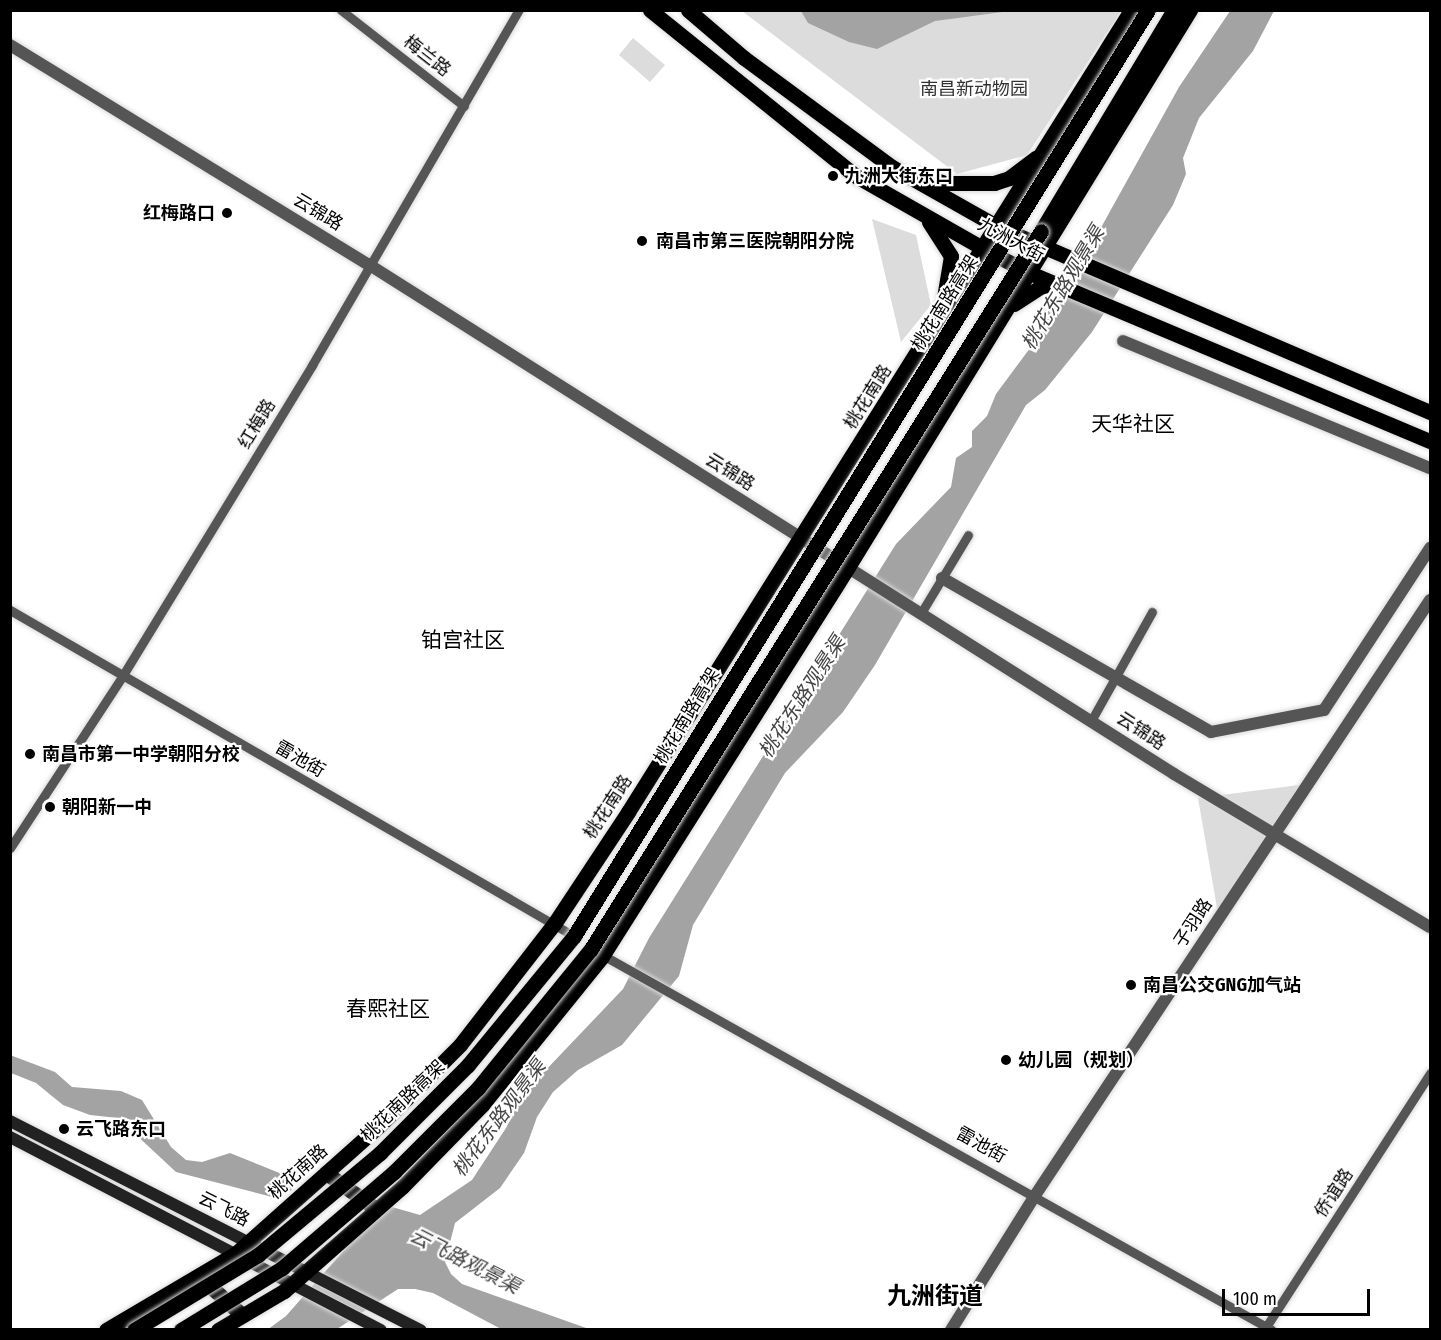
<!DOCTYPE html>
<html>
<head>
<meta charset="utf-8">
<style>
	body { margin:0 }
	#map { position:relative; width:1441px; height:1340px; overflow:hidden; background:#fff; font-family:"Fira Sans Condensed","Noto Sans SC",sans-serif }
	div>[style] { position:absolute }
	.green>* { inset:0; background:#dcdcdc }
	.water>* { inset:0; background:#a3a3a3 }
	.roads { filter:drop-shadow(0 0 2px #dbdbdb) drop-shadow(0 0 2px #dbdbdb) }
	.minor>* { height:9px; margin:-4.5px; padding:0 4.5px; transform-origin:4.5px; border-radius:4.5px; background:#555 }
	.tertiary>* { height:12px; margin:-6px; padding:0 6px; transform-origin:6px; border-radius:6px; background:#555 }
	.secondary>* { height:12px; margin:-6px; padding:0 6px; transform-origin:6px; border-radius:6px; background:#222 }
	.primary>* { height:15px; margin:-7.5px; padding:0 7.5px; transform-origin:7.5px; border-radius:7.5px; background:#000 }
	.trunk>* { height:15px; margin:-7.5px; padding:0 7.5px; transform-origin:7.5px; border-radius:7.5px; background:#000 }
	.bridges { filter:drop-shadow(0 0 2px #dbdbdb) drop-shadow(0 0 2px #dbdbdb) }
	.trunk-bridge>* { height:15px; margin:-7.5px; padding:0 7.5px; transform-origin:7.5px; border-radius:7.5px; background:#000 }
	.dots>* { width:16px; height:16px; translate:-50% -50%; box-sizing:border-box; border:3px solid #fff; border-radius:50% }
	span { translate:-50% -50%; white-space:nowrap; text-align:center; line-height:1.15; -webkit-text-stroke:4.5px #fff; paint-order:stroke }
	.street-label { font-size:18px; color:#000 }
	.park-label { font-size:18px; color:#333 }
	.poi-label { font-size:18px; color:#000; font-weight:700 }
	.left { translate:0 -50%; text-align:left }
	.right { translate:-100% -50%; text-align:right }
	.water-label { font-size:20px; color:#444; font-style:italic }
	.quarter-label { font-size:21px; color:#000 }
	.district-label { font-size:24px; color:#000; font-weight:700 }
	.frame { position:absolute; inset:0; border:12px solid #000; pointer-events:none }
	.scale { position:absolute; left:1222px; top:1289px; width:148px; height:27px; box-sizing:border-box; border:3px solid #000; border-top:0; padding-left:8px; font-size:18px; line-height:21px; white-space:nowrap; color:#000; -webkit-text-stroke:4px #fff; paint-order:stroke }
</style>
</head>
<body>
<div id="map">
	<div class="green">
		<div style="clip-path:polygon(742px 11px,1121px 11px,1027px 155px,957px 174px)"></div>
		<div style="clip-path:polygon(633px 38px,665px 65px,650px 82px,619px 55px)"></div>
		<div style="clip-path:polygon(872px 219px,916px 235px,931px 305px,901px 342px)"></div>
		<div style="clip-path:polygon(1314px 783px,1220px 925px,1198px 798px)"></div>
	</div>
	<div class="water">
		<div style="clip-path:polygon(801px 11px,1010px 11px,935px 21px,877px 49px,849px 42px,808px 23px)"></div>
		<div style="clip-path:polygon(1230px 11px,1274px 11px,1253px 51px,1199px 118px,1183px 158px,1186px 174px,1173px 205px,1092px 332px,1045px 390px,1026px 405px,875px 665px,843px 712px,785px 773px,693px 925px,679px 976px,622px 1045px,578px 1070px,553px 1092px,537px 1117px,524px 1153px,500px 1188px,455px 1223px,445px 1262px,451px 1274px,462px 1284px,589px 1329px,501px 1329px,433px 1293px,415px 1289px,398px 1289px,337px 1329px,267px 1330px,286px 1316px,353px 1240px,392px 1207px,420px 1215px,472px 1180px,506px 1128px,523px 1094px,623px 989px,649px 938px,896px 544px,951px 487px,956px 458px,972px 447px,972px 431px,987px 416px,996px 394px,1039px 336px,1043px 319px,1098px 233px,1179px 87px)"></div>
		<div style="clip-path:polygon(10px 1055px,55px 1072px,72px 1087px,121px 1091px,142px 1100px,171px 1147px,186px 1160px,202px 1162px,230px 1153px,287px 1176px,292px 1190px,276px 1198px,176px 1172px,118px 1118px,90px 1115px,63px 1105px,36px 1083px,11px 1073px)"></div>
	</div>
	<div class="roads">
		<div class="minor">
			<div style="left:341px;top:10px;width:156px;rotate:38deg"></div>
			<div style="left:10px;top:610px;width:651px;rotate:30.03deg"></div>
			<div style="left:921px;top:613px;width:91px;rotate:-58.9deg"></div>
			<div style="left:1091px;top:721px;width:125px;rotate:-60.8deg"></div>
			<div style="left:10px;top:848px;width:207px;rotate:-56.8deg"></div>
			<div style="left:123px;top:675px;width:363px;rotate:-58.6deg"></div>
			<div style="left:312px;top:365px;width:411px;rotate:-59.8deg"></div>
			<div style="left:599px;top:953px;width:771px;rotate:29.26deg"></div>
			<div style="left:1264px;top:1330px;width:306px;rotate:-57.1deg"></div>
		</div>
		<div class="tertiary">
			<div style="left:10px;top:45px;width:420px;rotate:31.5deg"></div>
			<div style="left:368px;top:264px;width:954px;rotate:32.32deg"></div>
			<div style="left:1174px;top:774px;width:298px;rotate:30.9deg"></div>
			<div style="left:1123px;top:341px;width:332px;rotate:22.5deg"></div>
			<div style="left:942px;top:578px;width:310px;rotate:29.8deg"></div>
			<div style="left:1211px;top:732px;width:115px;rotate:-11deg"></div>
			<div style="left:1324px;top:710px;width:194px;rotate:-56.8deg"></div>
			<div style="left:951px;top:1330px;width:160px;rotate:-58deg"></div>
			<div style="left:1036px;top:1194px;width:713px;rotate:-56.44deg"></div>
		</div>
		<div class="secondary">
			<div style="left:10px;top:1121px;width:461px;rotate:27deg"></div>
			<div style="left:10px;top:1137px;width:418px;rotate:27.5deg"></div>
		</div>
		<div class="primary">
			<div style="left:650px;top:10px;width:265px;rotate:38.9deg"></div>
			<div style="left:856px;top:176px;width:147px;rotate:29.7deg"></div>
			<div style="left:984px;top:249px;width:52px;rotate:27.6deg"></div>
			<div style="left:1030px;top:273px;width:434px;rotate:22.8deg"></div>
			<div style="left:688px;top:10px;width:74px;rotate:40.6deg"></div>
			<div style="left:744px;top:58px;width:184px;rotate:36.4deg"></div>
			<div style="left:892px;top:167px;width:122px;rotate:29.5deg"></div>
			<div style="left:998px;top:227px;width:470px;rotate:23.2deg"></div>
			<div style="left:916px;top:174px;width:31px;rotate:17deg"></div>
			<div style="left:946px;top:183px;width:48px"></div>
			<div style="left:994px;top:183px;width:16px;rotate:-18deg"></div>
			<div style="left:1009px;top:178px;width:34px;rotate:-37deg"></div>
			<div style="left:929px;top:222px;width:40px;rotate:57.1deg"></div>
			<div style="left:951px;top:256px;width:49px;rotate:99.5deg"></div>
			<div style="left:1014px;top:304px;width:33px;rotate:-33deg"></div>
			<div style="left:1042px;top:286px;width:14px;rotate:-4deg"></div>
			<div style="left:326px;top:1173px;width:57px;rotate:35.7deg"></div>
			<div style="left:200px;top:1277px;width:57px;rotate:42.1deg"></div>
			<div style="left:106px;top:1330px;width:151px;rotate:-30.6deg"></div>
			<div style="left:236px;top:1253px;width:195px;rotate:-41.7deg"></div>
			<div style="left:382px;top:1123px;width:110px;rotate:-45deg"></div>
			<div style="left:460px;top:1045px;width:153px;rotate:-52.2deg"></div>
			<div style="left:554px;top:924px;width:134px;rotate:-56.5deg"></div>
			<div style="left:628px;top:812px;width:947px;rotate:-57.9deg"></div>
			<div style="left:218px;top:1330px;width:77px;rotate:-30.6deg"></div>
			<div style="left:284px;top:1291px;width:157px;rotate:-41.4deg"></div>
			<div style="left:402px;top:1187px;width:115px;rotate:-45.7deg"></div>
			<div style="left:482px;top:1105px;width:189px;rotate:-51deg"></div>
			<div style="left:601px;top:958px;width:462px;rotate:-57.7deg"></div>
			<div style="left:848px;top:567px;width:654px;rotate:-58.45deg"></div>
		</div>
		<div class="trunk">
			<div style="left:1041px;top:231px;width:258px;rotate:-59deg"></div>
		</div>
	</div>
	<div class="bridges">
		<div class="trunk-bridge">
			<div style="left:134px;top:1330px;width:145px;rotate:-31.2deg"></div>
			<div style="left:258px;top:1255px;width:159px;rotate:-39.9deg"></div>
			<div style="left:380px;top:1153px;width:124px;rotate:-45deg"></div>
			<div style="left:468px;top:1065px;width:167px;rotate:-50.6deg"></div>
			<div style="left:574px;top:936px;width:1089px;rotate:-58.21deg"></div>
			<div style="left:181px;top:1330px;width:119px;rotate:-31.5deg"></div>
			<div style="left:282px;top:1268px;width:148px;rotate:-40.6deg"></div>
			<div style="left:394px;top:1172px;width:119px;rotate:-45deg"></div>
			<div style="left:478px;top:1088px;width:179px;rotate:-50.9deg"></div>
			<div style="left:591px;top:949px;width:847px;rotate:-57.92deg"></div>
		</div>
	</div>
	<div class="dots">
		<div style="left:833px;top:176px;background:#000"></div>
		<div style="left:227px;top:213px;background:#000"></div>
		<div style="left:642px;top:241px;background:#000"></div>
		<div style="left:30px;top:754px;background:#000"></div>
		<div style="left:50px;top:807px;background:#000"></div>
		<div style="left:1131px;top:985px;background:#000"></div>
		<div style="left:1006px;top:1060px;background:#000"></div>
		<div style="left:64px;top:1129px;background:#000"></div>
	</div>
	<div class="street-label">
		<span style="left:427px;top:56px;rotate:38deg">梅兰路</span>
		<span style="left:318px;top:212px;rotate:31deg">云锦路</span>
		<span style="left:1011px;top:240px;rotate:28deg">九洲大街</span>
		<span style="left:945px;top:303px;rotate:-58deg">桃花南路高架</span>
		<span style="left:868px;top:397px;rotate:-58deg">桃花南路</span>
		<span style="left:257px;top:424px;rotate:-59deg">红梅路</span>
		<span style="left:730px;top:472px;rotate:32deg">云锦路</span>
		<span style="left:687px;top:716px;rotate:-59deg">桃花南路高架</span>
		<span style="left:1141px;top:731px;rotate:33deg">云锦路</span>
		<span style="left:300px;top:759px;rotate:30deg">雷池街</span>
		<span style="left:608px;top:807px;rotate:-57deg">桃花南路</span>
		<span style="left:1193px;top:923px;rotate:-57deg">子羽路</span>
		<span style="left:403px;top:1101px;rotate:-44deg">桃花南路高架</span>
		<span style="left:981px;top:1145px;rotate:29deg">雷池街</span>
		<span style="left:298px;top:1172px;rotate:-42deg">桃花南路</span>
		<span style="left:1334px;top:1193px;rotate:-57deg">侨谊路</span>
		<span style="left:224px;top:1209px;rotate:27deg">云飞路</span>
	</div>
	<div class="park-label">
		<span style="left:974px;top:89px">南昌新动物园</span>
	</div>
	<div class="poi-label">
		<span class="left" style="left:845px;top:176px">九洲大街东口</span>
		<span class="right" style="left:215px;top:213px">红梅路口</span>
		<span class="left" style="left:656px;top:241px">南昌市第三医院朝阳分院</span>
		<span class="left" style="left:42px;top:754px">南昌市第一中学朝阳分校</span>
		<span class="left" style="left:62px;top:807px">朝阳新一中</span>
		<span class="left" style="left:1143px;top:985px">南昌公交GNG加气站</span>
		<span class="left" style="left:1018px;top:1060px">幼儿园（规划）</span>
		<span class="left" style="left:76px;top:1129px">云飞路东口</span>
	</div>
	<div class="water-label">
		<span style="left:1063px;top:288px;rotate:-59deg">桃花东路观景渠</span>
		<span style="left:802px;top:697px;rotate:-57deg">桃花东路观景渠</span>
		<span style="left:499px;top:1118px;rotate:-53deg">桃花东路观景渠</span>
		<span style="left:465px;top:1261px;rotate:27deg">云飞路观景渠</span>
	</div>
	<div class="quarter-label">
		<span style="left:1133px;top:424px">天华社区</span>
		<span style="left:463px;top:640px">铂宫社区</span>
		<span style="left:388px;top:1009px">春熙社区</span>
	</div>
	<div class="district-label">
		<span style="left:935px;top:1297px">九洲街道</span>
	</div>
	<div class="frame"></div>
	<div class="scale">100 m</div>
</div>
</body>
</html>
